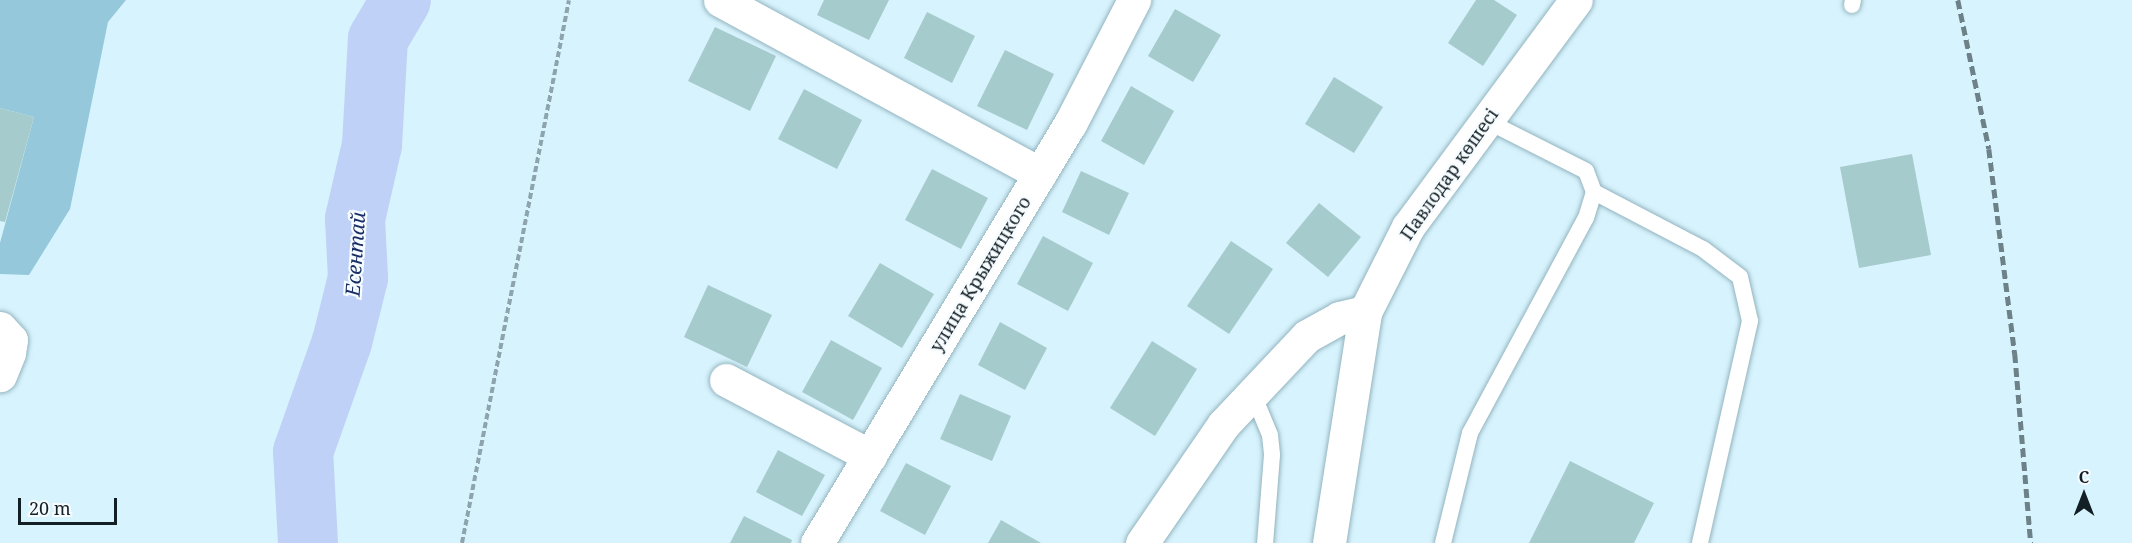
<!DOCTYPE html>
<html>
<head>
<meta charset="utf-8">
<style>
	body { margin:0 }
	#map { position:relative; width:2132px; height:543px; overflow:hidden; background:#d7f3fd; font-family:"Noto Serif",serif }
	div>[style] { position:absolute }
	.green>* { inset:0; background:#95c8da }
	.river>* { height:60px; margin:-30px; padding:0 30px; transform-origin:30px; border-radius:30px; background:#bfd1f6 }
	.building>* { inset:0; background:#a6cbcd }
	.path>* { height:4px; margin-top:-2px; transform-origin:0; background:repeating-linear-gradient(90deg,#8da4ac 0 6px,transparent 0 9px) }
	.roads { filter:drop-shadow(0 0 2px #92b4bf) drop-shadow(0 0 2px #92b4bf) }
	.service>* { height:16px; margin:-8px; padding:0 8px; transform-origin:8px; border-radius:8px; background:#fff }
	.minor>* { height:33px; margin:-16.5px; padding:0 16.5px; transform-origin:16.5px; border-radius:16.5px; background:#fff }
	.tertiary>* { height:33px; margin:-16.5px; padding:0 16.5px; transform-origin:16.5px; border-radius:16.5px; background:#fff }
	.rail>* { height:4.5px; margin-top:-2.25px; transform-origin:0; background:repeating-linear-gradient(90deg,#6d8188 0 9px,transparent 0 13.5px) }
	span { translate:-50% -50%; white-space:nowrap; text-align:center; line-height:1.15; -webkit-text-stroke:4.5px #f6fcff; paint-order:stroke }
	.street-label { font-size:18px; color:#121f24 }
	.water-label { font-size:20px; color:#192e64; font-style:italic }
	.north { position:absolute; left:2054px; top:465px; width:60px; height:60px; -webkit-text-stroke:4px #f6fcff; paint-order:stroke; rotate:0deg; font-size:16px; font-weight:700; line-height:24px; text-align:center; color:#121f24 }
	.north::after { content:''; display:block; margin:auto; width:21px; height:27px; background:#121f24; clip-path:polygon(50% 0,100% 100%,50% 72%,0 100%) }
	.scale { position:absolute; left:18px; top:498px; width:99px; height:27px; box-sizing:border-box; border:3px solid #121f24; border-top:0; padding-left:8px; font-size:18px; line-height:21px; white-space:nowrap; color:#121f24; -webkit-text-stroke:4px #f6fcff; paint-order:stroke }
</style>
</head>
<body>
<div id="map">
	<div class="green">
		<div style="clip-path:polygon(0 0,126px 0,108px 22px,70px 209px,29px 275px,0 274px,0 243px,34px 117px,0 108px)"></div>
	</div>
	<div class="river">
		<div style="left:308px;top:543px;width:91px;rotate:-93.1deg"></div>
		<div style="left:303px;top:452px;width:117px;rotate:-70.5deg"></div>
		<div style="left:342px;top:342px;width:66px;rotate:-76deg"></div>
		<div style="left:358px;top:278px;width:59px;rotate:-92.9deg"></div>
		<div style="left:355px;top:219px;width:76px;rotate:-77.1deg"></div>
		<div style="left:372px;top:145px;width:106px;rotate:-86.8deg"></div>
		<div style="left:378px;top:39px;width:45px;rotate:-59.5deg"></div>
	</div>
	<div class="building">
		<div style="clip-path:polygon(824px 0,889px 0,869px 40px,817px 15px)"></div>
		<div style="clip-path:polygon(1476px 0,1494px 0,1517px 15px,1483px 66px,1448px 43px)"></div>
		<div style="clip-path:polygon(1175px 9px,1221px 35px,1193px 82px,1148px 56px)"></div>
		<div style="clip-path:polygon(927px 12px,975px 36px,952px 83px,904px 58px)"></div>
		<div style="clip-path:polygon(715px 27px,776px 56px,750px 111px,688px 81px)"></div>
		<div style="clip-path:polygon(1005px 50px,1054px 74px,1027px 130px,977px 106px)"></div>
		<div style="clip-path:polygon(1334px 77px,1383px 107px,1354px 153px,1305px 124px)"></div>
		<div style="clip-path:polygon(1131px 86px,1174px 111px,1144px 165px,1101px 141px)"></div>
		<div style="clip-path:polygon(804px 89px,862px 120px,837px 169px,778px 139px)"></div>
		<div style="clip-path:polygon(0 108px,34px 117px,5px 222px,0 221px)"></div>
		<div style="clip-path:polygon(1912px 154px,1931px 255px,1859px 268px,1840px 167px)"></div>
		<div style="clip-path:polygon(932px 169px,988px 198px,961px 249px,905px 220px)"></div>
		<div style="clip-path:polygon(1081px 171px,1129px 193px,1109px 235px,1062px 212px)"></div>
		<div style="clip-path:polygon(1319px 203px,1361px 237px,1328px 277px,1286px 243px)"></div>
		<div style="clip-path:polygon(1043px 236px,1093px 263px,1068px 311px,1017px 284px)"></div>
		<div style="clip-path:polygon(1231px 241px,1273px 269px,1229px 334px,1187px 306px)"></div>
		<div style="clip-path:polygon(880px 263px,934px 294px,902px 348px,848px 316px)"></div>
		<div style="clip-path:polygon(708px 285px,772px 315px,747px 367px,684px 337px)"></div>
		<div style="clip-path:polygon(1000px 322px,1047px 348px,1025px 390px,978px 365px)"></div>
		<div style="clip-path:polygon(831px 340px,882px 368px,853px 420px,802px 392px)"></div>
		<div style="clip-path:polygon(1152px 341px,1197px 369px,1155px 436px,1110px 408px)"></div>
		<div style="clip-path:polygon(960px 394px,1011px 416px,992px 461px,940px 439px)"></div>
		<div style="clip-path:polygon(778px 450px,825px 475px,802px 516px,756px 492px)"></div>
		<div style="clip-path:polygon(1570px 461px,1654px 503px,1634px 543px,1529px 543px)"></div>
		<div style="clip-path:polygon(906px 463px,951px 486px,925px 535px,880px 511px)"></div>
		<div style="clip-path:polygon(744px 516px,792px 540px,791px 543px,730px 543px)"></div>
		<div style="clip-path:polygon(1001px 520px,1041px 543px,988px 543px)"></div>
	</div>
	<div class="path">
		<div style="left:462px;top:543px;width:553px;rotate:-78.85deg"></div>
	</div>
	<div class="roads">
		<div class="service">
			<div style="left:1852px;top:5px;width:5px;rotate:-79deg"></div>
			<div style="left:1594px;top:192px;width:123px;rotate:27.6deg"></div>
			<div style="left:1703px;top:249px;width:46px;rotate:37.1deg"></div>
			<div style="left:1740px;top:277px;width:45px;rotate:77.2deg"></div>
			<div style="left:1750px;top:321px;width:228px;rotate:102.7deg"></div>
			<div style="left:1253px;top:394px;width:44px;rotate:67.5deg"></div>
			<div style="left:1270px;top:435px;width:20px;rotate:84deg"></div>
			<div style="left:1272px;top:455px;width:88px;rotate:94.5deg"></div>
			<div style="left:1443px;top:543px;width:113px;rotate:-76.2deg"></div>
			<div style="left:1470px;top:433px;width:244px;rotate:-61.7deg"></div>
			<div style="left:1586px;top:218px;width:27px;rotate:-73deg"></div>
			<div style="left:1594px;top:192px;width:22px;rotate:-111deg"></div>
			<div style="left:1586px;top:171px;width:111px;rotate:-153.2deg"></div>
		</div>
		<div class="minor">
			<div style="left:720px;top:0;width:364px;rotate:28.5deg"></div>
			<div style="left:0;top:328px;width:16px;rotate:47deg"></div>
			<div style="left:11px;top:340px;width:13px;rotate:99deg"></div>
			<div style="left:9px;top:353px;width:24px;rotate:112deg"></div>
			<div style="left:726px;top:380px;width:163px;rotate:27.8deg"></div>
			<div style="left:817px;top:543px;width:489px;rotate:-58.9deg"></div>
			<div style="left:1070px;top:124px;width:140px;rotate:-62.7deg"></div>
			<div style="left:1142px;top:543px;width:143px;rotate:-55.5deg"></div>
			<div style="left:1223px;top:425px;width:122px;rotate:-46.7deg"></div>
			<div style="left:1307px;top:336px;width:37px;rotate:-29deg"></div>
			<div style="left:1339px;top:318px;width:27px;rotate:-13deg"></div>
		</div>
		<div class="tertiary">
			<div style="left:1329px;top:543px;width:234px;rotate:-81.1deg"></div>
			<div style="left:1365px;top:312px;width:95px;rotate:-63.2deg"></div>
			<div style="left:1408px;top:227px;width:282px;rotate:-53.5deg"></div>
		</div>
	</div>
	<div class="rail">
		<div style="left:1958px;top:0;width:152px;rotate:78.2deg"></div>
		<div style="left:1989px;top:149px;width:207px;rotate:82.8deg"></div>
		<div style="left:2015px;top:354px;width:190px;rotate:85.2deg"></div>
	</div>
	<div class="street-label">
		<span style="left:1449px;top:174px;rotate:-55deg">Павлодар көшесі</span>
		<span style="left:980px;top:274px;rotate:-59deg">улица Крыжицкого</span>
	</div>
	<div class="water-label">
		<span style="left:355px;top:254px;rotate:-86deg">Есентай</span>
	</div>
	<div class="north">С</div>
	<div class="scale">20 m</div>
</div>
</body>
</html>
